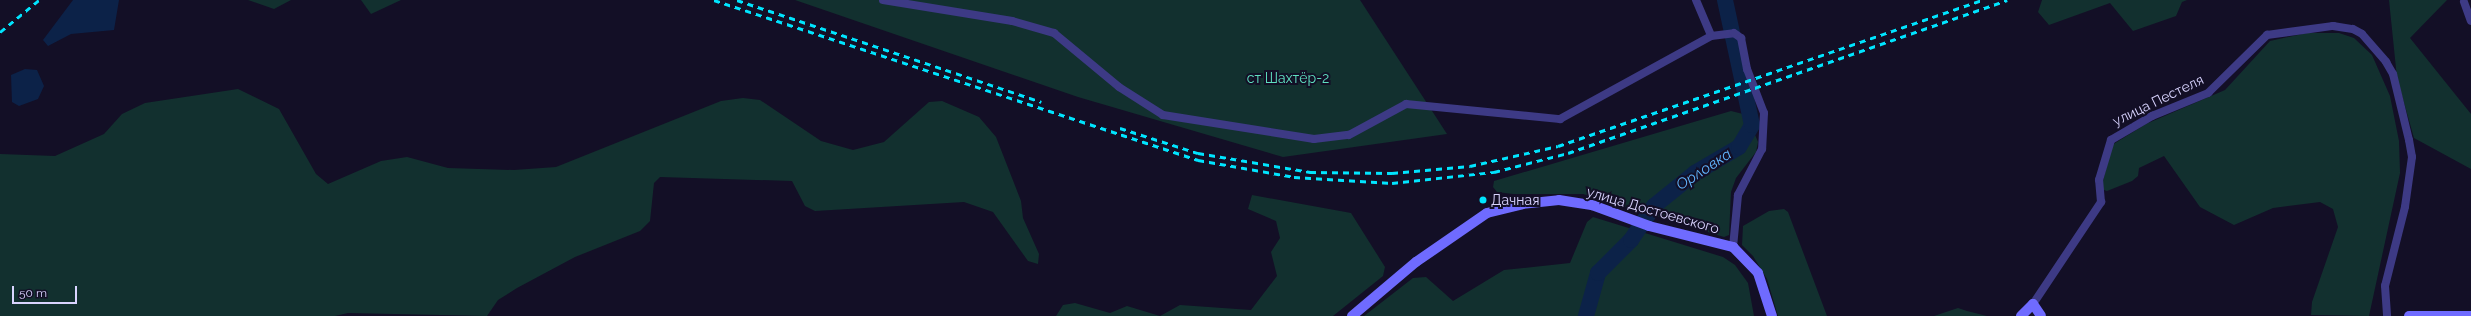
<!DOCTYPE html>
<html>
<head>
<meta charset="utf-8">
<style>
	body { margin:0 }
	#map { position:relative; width:2471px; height:316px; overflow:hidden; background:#130f26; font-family:Raleway,sans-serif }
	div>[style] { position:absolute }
	.green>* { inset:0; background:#12302f }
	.water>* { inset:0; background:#0c2248 }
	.river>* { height:16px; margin:-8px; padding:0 8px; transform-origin:8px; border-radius:8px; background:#0c2248 }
	.minor>* { height:8px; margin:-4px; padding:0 4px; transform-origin:4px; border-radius:4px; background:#3d3a85 }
	.secondary>* { height:10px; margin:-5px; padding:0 5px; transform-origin:5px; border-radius:5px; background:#6f6bff }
	.rail>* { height:2.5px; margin-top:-1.25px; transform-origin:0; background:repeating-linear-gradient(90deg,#00e5ff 0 6px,transparent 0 11px) }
	.dots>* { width:11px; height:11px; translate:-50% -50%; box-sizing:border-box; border:2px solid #130f26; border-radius:50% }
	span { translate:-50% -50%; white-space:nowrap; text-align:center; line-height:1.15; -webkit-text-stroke:4px #130f26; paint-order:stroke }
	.park-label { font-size:14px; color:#5fe0c0 }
	.street-label { font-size:14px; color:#d9d4ff }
	.poi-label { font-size:14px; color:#d9d4ff }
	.left { translate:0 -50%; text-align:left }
	.water-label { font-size:15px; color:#62b6ff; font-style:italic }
	.scale { position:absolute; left:12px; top:286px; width:65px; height:18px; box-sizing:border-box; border:2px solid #d9d4ff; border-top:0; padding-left:5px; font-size:12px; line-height:14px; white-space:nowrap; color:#d9d4ff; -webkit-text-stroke:3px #130f26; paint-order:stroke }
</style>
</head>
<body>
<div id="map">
	<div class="green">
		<div style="clip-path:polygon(248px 0,291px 0,274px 9px)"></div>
		<div style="clip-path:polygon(361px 0,401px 0,371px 14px)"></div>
		<div style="clip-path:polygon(795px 0,1360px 0,1447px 134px,1283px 157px,1078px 97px)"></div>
		<div style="clip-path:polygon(2042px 0,2187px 0,2182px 2px,2176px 16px,2133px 31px,2110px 3px,2049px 25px,2038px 12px)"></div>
		<div style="clip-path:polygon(2389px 0,2447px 0,2410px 38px,2471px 114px,2471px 169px,2414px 138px,2397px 78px)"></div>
		<div style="clip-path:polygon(2307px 33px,2339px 33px,2354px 38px,2372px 55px,2390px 96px,2399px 141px,2400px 173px,2369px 316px,2311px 315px,2312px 302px,2338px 227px,2333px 209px,2320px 202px,2273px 208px,2234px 225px,2200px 207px,2164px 156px,2139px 168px,2138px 176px,2132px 181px,2107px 191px,2101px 189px,2112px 145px,2146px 124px,2225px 90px,2270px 41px)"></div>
		<div style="clip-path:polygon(238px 89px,279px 109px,316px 174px,328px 184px,381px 161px,407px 157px,448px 168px,514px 170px,556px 167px,721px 101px,743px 98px,760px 100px,821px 141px,853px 150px,884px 142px,929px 102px,942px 101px,979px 117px,996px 137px,1021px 201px,1023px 218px,1039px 254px,1038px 264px,1028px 261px,993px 212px,964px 202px,815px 211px,805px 206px,792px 181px,660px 177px,654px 183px,650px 221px,640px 231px,575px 257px,517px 288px,498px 300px,487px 316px,348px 313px,335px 316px,0 316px,0 154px,55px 156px,104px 134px,122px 114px,145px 103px)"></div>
		<div style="clip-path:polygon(1731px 111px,1747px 115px,1758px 142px,1756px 152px,1736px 178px,1731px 192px,1729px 235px,1724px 237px,1583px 194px,1513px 194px,1497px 192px,1493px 187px,1494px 181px)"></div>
		<div style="clip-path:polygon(1252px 195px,1351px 213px,1385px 267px,1383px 276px,1333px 316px,1056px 316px,1063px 305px,1075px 303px,1110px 313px,1127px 306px,1160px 316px,1180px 305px,1251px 310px,1277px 276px,1271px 252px,1280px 238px,1276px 221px,1248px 209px)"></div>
		<div style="clip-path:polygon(1784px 209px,1788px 212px,1827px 316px,1778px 316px,1767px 279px,1753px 256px,1742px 245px,1743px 226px,1769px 211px)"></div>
		<div style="clip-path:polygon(1593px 217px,1723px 257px,1735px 265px,1748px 283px,1754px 316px,1364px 316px,1413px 278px,1426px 277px,1453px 301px,1504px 270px,1570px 263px,1587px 222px)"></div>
		<div style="clip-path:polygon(1958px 308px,1967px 311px,1987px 316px,1934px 316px)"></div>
	</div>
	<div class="water">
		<div style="clip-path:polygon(73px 0,119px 0,114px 30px,71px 34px,48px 46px,43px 40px)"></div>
		<div style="clip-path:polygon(25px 69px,37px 70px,44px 86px,38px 99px,19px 106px,12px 102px,11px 75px)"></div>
	</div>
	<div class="river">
		<div style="left:1586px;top:316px;width:45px;rotate:-74.4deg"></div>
		<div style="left:1598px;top:273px;width:47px;rotate:-45deg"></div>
		<div style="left:1631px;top:240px;width:41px;rotate:-55.9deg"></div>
		<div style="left:1654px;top:206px;width:53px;rotate:-38.8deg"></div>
		<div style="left:1695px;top:173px;width:51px;rotate:-30.6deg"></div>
		<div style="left:1739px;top:147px;width:26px;rotate:-59deg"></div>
		<div style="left:1752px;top:125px;width:128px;rotate:-102.2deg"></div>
	</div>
	<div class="minor">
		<div style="left:883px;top:0;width:131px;rotate:9.2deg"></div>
		<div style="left:1012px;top:21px;width:44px;rotate:15.9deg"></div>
		<div style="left:1054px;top:33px;width:85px;rotate:39.7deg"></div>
		<div style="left:1119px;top:87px;width:52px;rotate:32.5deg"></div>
		<div style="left:1163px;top:115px;width:153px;rotate:9deg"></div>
		<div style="left:1314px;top:139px;width:35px;rotate:-7deg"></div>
		<div style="left:1349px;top:135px;width:65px;rotate:-28.5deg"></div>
		<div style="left:1406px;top:104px;width:155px;rotate:5.6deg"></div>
		<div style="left:1560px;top:119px;width:172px;rotate:-28.8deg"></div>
		<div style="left:1696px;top:0;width:39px;rotate:67deg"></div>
		<div style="left:1711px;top:36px;width:23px;rotate:-7deg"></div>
		<div style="left:1734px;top:33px;width:9px;rotate:36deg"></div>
		<div style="left:1741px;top:38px;width:32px;rotate:79deg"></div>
		<div style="left:1747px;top:69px;width:47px;rotate:68.9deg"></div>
		<div style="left:1764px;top:113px;width:36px;rotate:93deg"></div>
		<div style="left:1762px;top:149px;width:52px;rotate:117.6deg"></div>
		<div style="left:1738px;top:195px;width:52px;rotate:95.5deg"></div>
		<div style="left:2464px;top:2px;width:20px;rotate:70deg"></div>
		<div style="left:2033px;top:304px;width:123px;rotate:-56.3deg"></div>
		<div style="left:2101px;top:202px;width:22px;rotate:-95deg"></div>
		<div style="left:2099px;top:180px;width:42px;rotate:-73.3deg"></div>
		<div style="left:2111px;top:140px;width:48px;rotate:-30.3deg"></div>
		<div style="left:2152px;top:116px;width:61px;rotate:-22.3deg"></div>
		<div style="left:2208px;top:93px;width:83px;rotate:-44.5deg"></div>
		<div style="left:2267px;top:35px;width:67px;rotate:-7.8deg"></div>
		<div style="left:2333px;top:26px;width:20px;rotate:9deg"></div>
		<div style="left:2353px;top:29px;width:10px;rotate:29deg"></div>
		<div style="left:2362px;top:34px;width:37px;rotate:49deg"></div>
		<div style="left:2386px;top:62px;width:14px;rotate:60deg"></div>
		<div style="left:2393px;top:74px;width:68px;rotate:76.4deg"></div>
		<div style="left:2409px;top:140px;width:17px;rotate:80deg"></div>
		<div style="left:2412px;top:157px;width:50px;rotate:98deg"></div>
		<div style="left:2405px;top:207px;width:81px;rotate:104.2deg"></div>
		<div style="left:2385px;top:286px;width:30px;rotate:86deg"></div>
	</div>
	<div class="secondary">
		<div style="left:1352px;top:316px;width:84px;rotate:-40.2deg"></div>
		<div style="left:1416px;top:262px;width:86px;rotate:-34.6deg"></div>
		<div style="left:1487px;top:213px;width:36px;rotate:-14deg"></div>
		<div style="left:1522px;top:204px;width:37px;rotate:-6deg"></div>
		<div style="left:1559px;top:200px;width:33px;rotate:9deg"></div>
		<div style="left:1592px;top:205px;width:61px;rotate:20.2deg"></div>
		<div style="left:1649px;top:226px;width:87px;rotate:14deg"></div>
		<div style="left:1733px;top:247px;width:36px;rotate:46deg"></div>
		<div style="left:1758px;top:273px;width:45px;rotate:72deg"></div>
		<div style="left:2021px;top:316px;width:17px;rotate:-45deg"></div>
		<div style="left:2033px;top:304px;width:14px;rotate:56deg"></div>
		<div style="left:2409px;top:316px;width:62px"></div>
	</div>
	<div class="rail">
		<div style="left:714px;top:0;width:510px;rotate:18.29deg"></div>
		<div style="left:1198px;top:160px;width:97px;rotate:10deg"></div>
		<div style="left:1294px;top:177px;width:98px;rotate:3.5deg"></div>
		<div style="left:1392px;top:183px;width:103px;rotate:-6.2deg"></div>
		<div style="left:1494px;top:172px;width:76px;rotate:-14.4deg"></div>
		<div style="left:1568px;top:153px;width:465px;rotate:-19.2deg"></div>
		<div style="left:737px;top:0;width:321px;rotate:18.5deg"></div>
		<div style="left:0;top:32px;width:50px;rotate:-39.4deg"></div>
		<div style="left:1120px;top:128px;width:82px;rotate:17.8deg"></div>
		<div style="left:1198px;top:153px;width:114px;rotate:9.6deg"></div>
		<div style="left:1310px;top:172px;width:82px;rotate:0.7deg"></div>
		<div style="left:1392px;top:173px;width:78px;rotate:-5.1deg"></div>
		<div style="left:1470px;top:166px;width:90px;rotate:-12.8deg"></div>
		<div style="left:1558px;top:146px;width:449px;rotate:-19deg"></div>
	</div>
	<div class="dots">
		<div style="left:1483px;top:200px;background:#00e5ff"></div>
	</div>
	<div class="park-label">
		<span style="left:1288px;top:78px">ст Шахтёр-2</span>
	</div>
	<div class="street-label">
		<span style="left:2158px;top:100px;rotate:-26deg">улица Пестеля</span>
		<span style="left:1653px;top:210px;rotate:16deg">улица Достоевского</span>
	</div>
	<div class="poi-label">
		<span class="left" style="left:1491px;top:200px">Дачная</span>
	</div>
	<div class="water-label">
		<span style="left:1704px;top:170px;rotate:-33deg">Орловка</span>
	</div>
	<div class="scale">50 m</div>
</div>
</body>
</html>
